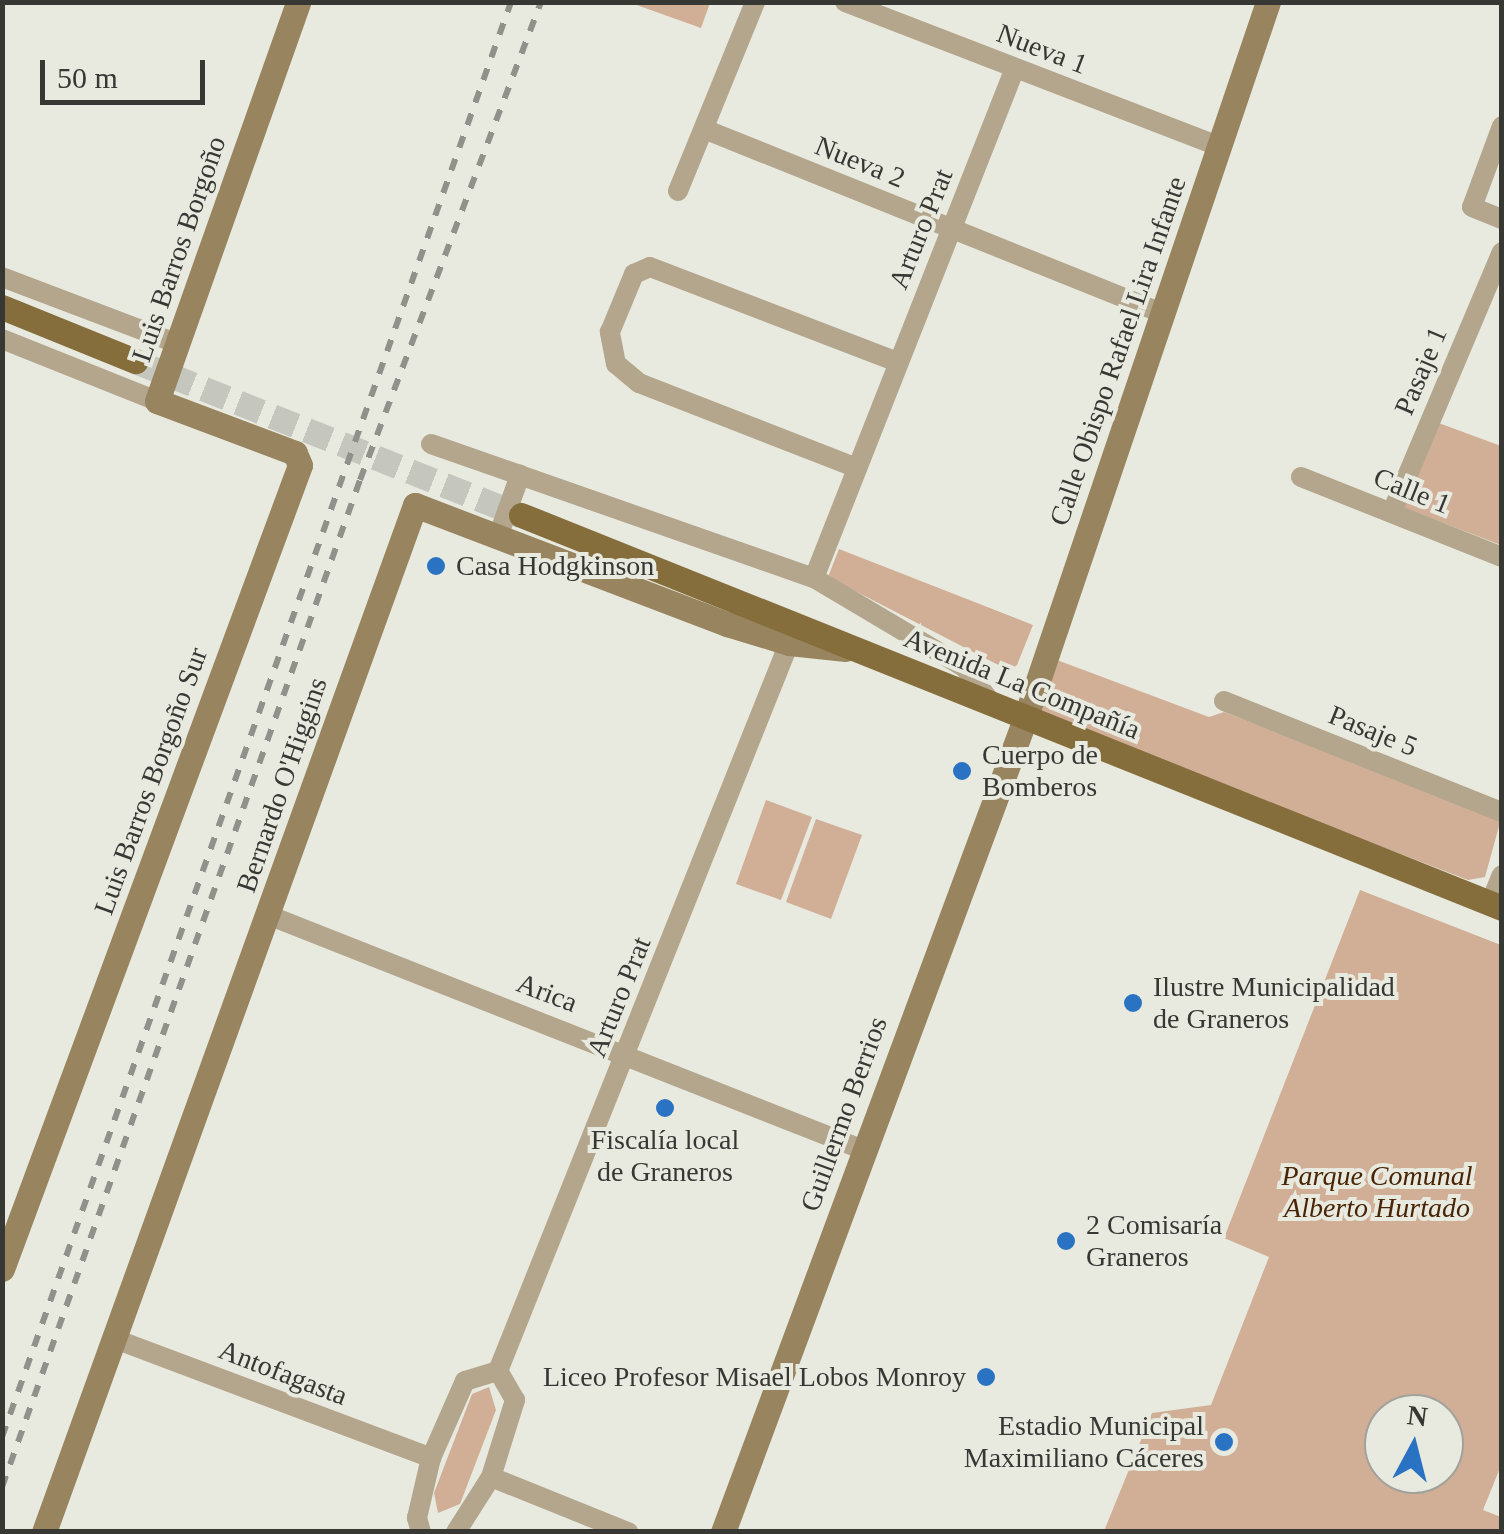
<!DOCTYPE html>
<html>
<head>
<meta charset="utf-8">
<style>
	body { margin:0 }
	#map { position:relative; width:1504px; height:1534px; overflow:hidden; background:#e8eae0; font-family:Georgia,serif }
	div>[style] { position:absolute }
	.green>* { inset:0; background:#d1ae96 }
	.primary-tunnel>* { height:25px; margin-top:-12.5px; transform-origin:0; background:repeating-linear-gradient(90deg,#c5c6be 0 25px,transparent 0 37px) }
	.street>* { height:20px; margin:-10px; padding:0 10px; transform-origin:10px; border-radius:10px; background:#b3a68c }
	.secondary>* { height:25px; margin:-12.5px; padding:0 12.5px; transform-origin:12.5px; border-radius:12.5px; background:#98855f }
	.primary>* { height:25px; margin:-12.5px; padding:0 12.5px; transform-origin:12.5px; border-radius:12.5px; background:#856d3c }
	.rail>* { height:6px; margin-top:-3px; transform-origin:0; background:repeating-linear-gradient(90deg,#90918a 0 12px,transparent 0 24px) }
	.dots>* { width:28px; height:28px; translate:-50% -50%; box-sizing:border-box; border:5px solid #e8eae0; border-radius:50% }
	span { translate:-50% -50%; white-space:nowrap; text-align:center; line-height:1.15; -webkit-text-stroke:8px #e8eae0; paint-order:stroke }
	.street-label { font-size:28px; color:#373734 }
	.poi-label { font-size:28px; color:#373734 }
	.left { translate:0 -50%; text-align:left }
	.right { translate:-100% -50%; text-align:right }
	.park-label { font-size:28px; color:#4a2505; font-style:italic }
	.frame { position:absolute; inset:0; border:5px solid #373734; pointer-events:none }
	.north { position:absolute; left:1364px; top:1394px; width:100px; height:100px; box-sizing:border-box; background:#e8eae0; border:2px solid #a1a29b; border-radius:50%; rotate:7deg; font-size:28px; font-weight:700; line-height:40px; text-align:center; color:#373734 }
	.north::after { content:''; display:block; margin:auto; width:35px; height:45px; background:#2a73c3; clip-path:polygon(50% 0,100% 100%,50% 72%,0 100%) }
	.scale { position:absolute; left:40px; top:60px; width:165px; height:45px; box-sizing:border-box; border:5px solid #373734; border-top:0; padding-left:12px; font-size:30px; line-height:35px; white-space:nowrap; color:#373734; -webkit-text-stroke:8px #e8eae0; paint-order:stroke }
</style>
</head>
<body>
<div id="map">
	<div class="green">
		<div style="clip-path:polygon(631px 3px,710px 3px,701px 28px)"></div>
		<div style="clip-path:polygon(1436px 422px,1501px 446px,1501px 545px,1404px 508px)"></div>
		<div style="clip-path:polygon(839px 549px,1033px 625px,1017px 665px,1010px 671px,828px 577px)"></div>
		<div style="clip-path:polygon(1057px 660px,1209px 717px,1224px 712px,1501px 819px,1485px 877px,1468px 880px,1038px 714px)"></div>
		<div style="clip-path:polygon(766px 800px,812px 817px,781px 900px,736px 884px)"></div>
		<div style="clip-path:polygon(816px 819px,862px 835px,831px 919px,786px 902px)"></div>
		<div style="clip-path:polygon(evenodd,1360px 890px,1501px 945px,1502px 1463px,1483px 1510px,1501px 1517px,1501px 1531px,1104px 1531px,1152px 1413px,1211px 1405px,1269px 1257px,1224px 1238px,1360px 890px,1384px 1414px,1444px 1414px,1444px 1474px,1384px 1474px,1384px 1414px)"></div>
		<div style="clip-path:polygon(489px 1387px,496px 1410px,460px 1504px,438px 1513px,434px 1493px,472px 1394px)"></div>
	</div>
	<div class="primary-tunnel">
		<div style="left:135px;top:361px;width:416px;rotate:21.8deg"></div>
	</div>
	<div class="street">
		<div style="left:845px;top:2px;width:401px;rotate:21.1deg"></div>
		<div style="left:1502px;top:126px;width:86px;rotate:110.3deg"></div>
		<div style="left:1472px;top:207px;width:32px;rotate:22deg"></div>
		<div style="left:704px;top:129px;width:494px;rotate:21.9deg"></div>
		<div style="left:678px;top:191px;width:204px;rotate:-67.8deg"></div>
		<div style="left:2px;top:277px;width:188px;rotate:20.8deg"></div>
		<div style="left:2px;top:339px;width:167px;rotate:21.8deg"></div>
		<div style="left:431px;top:444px;width:406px;rotate:19.3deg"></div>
		<div style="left:814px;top:578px;width:174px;rotate:30.7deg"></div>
		<div style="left:964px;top:667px;width:48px;rotate:52.7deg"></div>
		<div style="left:857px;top:468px;width:234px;rotate:-158.7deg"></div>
		<div style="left:639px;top:383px;width:30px;rotate:-140deg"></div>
		<div style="left:616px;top:364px;width:33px;rotate:-101deg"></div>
		<div style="left:610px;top:332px;width:63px;rotate:-67.5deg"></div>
		<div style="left:634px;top:274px;width:17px;rotate:-24deg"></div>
		<div style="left:650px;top:267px;width:266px;rotate:21deg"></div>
		<div style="left:1301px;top:477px;width:216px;rotate:21.7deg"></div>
		<div style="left:1392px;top:512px;width:282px;rotate:-67.1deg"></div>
		<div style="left:499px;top:534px;width:63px;rotate:-70.4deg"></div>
		<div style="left:814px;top:578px;width:548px;rotate:-68.49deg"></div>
		<div style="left:1224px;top:701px;width:299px;rotate:21.8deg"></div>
		<div style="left:1490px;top:904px;width:31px;rotate:-68deg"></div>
		<div style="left:268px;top:915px;width:637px;rotate:21.53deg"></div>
		<div style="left:115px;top:1339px;width:338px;rotate:20.6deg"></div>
		<div style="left:498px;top:1371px;width:784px;rotate:-68.21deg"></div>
		<div style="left:491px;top:1477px;width:148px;rotate:21.9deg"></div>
		<div style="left:421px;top:1532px;width:15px;rotate:-106deg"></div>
		<div style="left:417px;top:1518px;width:62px;rotate:-76.9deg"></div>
		<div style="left:431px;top:1458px;width:84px;rotate:-66.2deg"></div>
		<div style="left:465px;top:1381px;width:34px;rotate:-17deg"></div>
		<div style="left:456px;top:1532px;width:65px;rotate:-57.5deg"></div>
		<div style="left:491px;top:1477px;width:81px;rotate:-72.7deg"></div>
		<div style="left:515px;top:1400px;width:34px;rotate:-120deg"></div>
	</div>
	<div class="secondary">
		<div style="left:2px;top:1269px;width:857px;rotate:-69.66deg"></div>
		<div style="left:300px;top:465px;width:13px;rotate:-113deg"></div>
		<div style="left:295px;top:453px;width:147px;rotate:-159.4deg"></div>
		<div style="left:157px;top:401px;width:423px;rotate:-70.5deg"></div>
		<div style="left:44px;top:1532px;width:1092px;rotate:-70.14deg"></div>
		<div style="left:415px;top:505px;width:334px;rotate:20.9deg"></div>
		<div style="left:727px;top:624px;width:65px;rotate:17deg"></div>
		<div style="left:789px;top:643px;width:57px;rotate:6deg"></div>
		<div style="left:723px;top:1532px;width:867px;rotate:-69.62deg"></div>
		<div style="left:1025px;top:719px;width:757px;rotate:-71.28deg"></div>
	</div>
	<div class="primary">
		<div style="left:2px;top:307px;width:144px;rotate:22.1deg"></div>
		<div style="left:521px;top:515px;width:1057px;rotate:21.83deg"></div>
	</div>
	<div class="rail">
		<div style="left:2px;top:1437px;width:1523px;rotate:-70.47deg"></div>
		<div style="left:2px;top:1487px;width:1069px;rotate:-70.43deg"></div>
		<div style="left:360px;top:480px;width:511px;rotate:-69.26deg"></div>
	</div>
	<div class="dots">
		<div style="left:436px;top:566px;background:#2a73c3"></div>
		<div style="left:962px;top:771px;background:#2a73c3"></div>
		<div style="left:1133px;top:1003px;background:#2a73c3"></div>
		<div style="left:665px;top:1108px;background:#2a73c3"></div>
		<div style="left:1066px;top:1241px;background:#2a73c3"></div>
		<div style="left:986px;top:1377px;background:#2a73c3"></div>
		<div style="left:1224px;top:1442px;background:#2a73c3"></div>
	</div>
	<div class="street-label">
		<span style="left:1042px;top:49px;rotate:21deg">Nueva 1</span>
		<span style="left:860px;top:162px;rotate:22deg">Nueva 2</span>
		<span style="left:921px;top:229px;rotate:-68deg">Arturo Prat</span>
		<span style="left:179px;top:249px;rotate:-71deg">Luis Barros Borgoño</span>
		<span style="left:1118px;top:351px;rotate:-71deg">Calle Obispo Rafael Lira Infante</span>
		<span style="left:1421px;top:371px;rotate:-67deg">Pasaje 1</span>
		<span style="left:1412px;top:491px;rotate:22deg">Calle 1</span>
		<span style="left:1022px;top:684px;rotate:22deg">Avenida La Compañía</span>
		<span style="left:1373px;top:731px;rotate:22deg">Pasaje 5</span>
		<span style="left:151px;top:781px;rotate:-70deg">Luis Barros Borgoño Sur</span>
		<span style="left:282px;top:785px;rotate:-71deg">Bernardo O'Higgins</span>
		<span style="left:547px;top:993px;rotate:21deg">Arica</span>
		<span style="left:619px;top:997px;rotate:-68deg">Arturo Prat</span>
		<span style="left:844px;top:1114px;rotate:-70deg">Guillermo Berrios</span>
		<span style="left:283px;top:1373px;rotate:21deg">Antofagasta</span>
	</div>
	<div class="poi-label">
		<span class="left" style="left:456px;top:566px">Casa Hodgkinson</span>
		<span class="left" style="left:982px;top:771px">Cuerpo de<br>Bomberos</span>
		<span class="left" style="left:1153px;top:1003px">Ilustre Municipalidad<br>de Graneros</span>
		<span style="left:665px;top:1156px">Fiscalía local<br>de Graneros</span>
		<span class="left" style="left:1086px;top:1241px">2 Comisaría<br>Graneros</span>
		<span class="right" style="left:966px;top:1377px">Liceo Profesor Misael Lobos Monroy</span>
		<span class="right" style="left:1204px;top:1442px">Estadio Municipal<br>Maximiliano Cáceres</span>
	</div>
	<div class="park-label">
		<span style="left:1377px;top:1192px">Parque Comunal<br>Alberto Hurtado</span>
	</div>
	<div class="frame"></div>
	<div class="north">N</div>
	<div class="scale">50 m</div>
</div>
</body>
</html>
